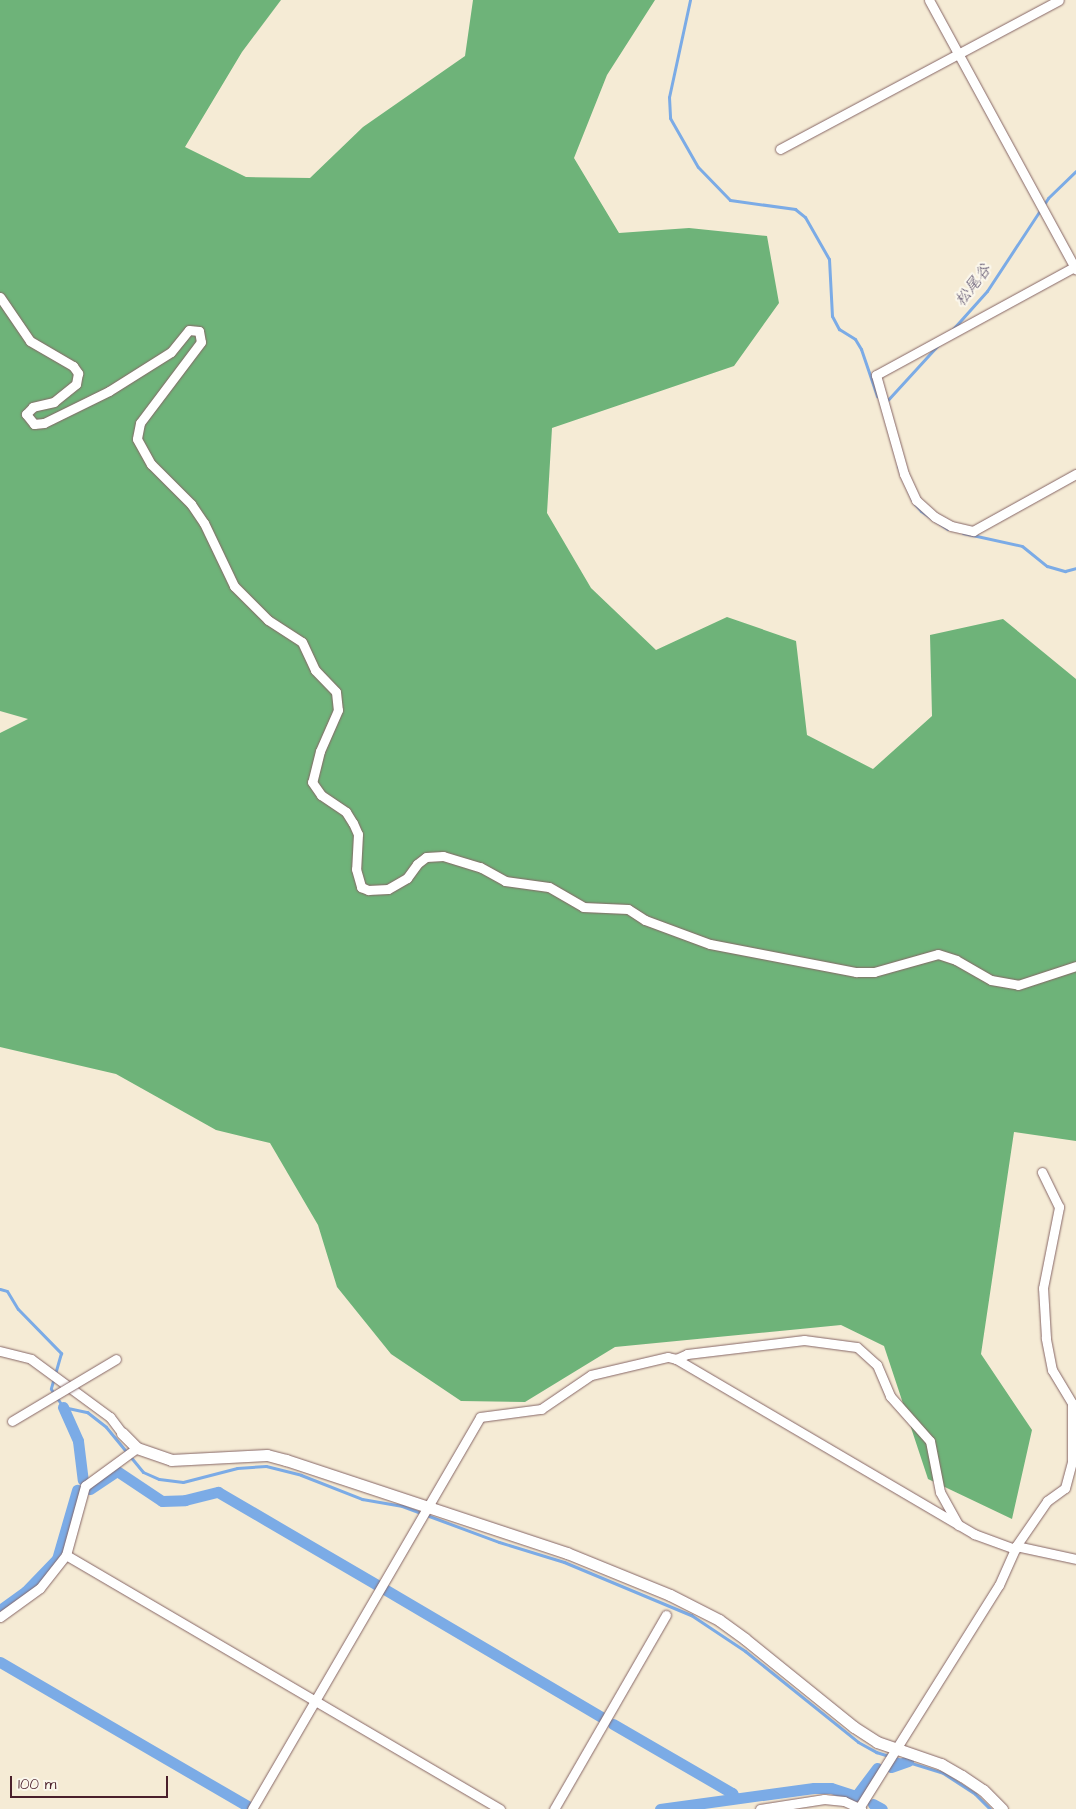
<!DOCTYPE html>
<html>
<head>
<meta charset="utf-8">
<style>
	body { margin:0 }
	#map { position:relative; width:1076px; height:1809px; overflow:hidden; background:#f5ebd5; font-family:"Architects Daughter","Klee One",sans-serif }
	div>[style] { position:absolute }
	.forest>* { inset:0; background:#6eb379 }
	.stream>* { height:3px; margin:-1.5px; padding:0 1.5px; transform-origin:1.5px; border-radius:1.5px; background:#7babe6 }
	.canal>* { height:11px; margin:-5.5px; padding:0 5.5px; transform-origin:5.5px; border-radius:5.5px; background:#7babe6 }
	.roads { filter:drop-shadow(0 0 1px #866666) drop-shadow(0 0 1px #866666) }
	.minor>* { height:9px; margin:-4.5px; padding:0 4.5px; transform-origin:4.5px; border-radius:4.5px; background:#fff }
	.tertiary>* { height:11px; margin:-5.5px; padding:0 5.5px; transform-origin:5.5px; border-radius:5.5px; background:#fff }
	.bridges { filter:drop-shadow(0 0 1px #866666) drop-shadow(0 0 1px #866666) }
	.minor-bridge>* { height:9px; margin:-4.5px; padding:0 4.5px; transform-origin:4.5px; border-radius:4.5px; background:#fff }
	span { translate:-50% -50%; white-space:nowrap; text-align:center; line-height:1.15; -webkit-text-stroke:4.5px #fbf7ec; paint-order:stroke }
	.water-label { font-size:16px; color:#5b506c; font-style:italic }
	.scale { position:absolute; left:10px; top:1776px; width:158px; height:22px; box-sizing:border-box; border:2px solid #4a1f2b; border-top:0; padding-left:6px; font-size:15px; line-height:18px; white-space:nowrap; color:#4a1f2b; -webkit-text-stroke:4px #fbf7ec; paint-order:stroke }
</style>
</head>
<body>
<div id="map">
	<div class="forest">
		<div style="clip-path:polygon(0 0,281px 0,242px 52px,185px 147px,246px 177px,310px 178px,363px 127px,465px 56px,473px 0,655px 0,607px 75px,574px 158px,619px 233px,689px 228px,767px 236px,779px 303px,734px 366px,552px 428px,547px 513px,591px 588px,656px 650px,727px 617px,796px 641px,807px 735px,873px 769px,932px 716px,930px 635px,1003px 619px,1076px 679px,1076px 1141px,1014px 1132px,981px 1354px,1032px 1430px,1012px 1519px,928px 1479px,884px 1346px,841px 1325px,615px 1347px,525px 1402px,461px 1401px,391px 1354px,337px 1287px,318px 1225px,270px 1143px,216px 1130px,116px 1074px,0 1047px,0 733px,28px 719px,0 711px)"></div>
	</div>
	<div class="stream">
		<div style="left:690px;top:0;width:99px;rotate:102.2deg"></div>
		<div style="left:669px;top:97px;width:21px;rotate:87deg"></div>
		<div style="left:670px;top:118px;width:56px;rotate:60.3deg"></div>
		<div style="left:698px;top:167px;width:46px;rotate:45.9deg"></div>
		<div style="left:730px;top:200px;width:66px;rotate:7.9deg"></div>
		<div style="left:795px;top:209px;width:13px;rotate:39deg"></div>
		<div style="left:805px;top:217px;width:48px;rotate:60.3deg"></div>
		<div style="left:829px;top:259px;width:57px;rotate:87deg"></div>
		<div style="left:832px;top:316px;width:15px;rotate:62deg"></div>
		<div style="left:839px;top:329px;width:19px;rotate:32deg"></div>
		<div style="left:855px;top:339px;width:12px;rotate:59deg"></div>
		<div style="left:861px;top:349px;width:50px;rotate:71.2deg"></div>
		<div style="left:953px;top:329px;width:51px;rotate:-48.2deg"></div>
		<div style="left:987px;top:291px;width:111px;rotate:-56.7deg"></div>
		<div style="left:1048px;top:198px;width:39px;rotate:-44deg"></div>
		<div style="left:885px;top:403px;width:79px;rotate:-47.6deg"></div>
		<div style="left:898px;top:466px;width:36px;rotate:67deg"></div>
		<div style="left:915px;top:504px;width:9px;rotate:49deg"></div>
		<div style="left:921px;top:511px;width:32px;rotate:34deg"></div>
		<div style="left:963px;top:533px;width:60px;rotate:12.4deg"></div>
		<div style="left:1022px;top:546px;width:32px;rotate:39deg"></div>
		<div style="left:1047px;top:566px;width:19px;rotate:16deg"></div>
		<div style="left:1065px;top:571px;width:11px;rotate:-15deg"></div>
		<div style="left:0;top:1289px;width:7px;rotate:16deg"></div>
		<div style="left:7px;top:1291px;width:21px;rotate:59deg"></div>
		<div style="left:18px;top:1309px;width:62px;rotate:45.7deg"></div>
		<div style="left:61px;top:1353px;width:37px;rotate:106deg"></div>
		<div style="left:51px;top:1389px;width:22px;rotate:56deg"></div>
		<div style="left:63px;top:1407px;width:25px;rotate:12deg"></div>
		<div style="left:87px;top:1412px;width:24px;rotate:38deg"></div>
		<div style="left:106px;top:1427px;width:58px;rotate:50.6deg"></div>
		<div style="left:143px;top:1472px;width:17px;rotate:24deg"></div>
		<div style="left:159px;top:1479px;width:24px;rotate:7deg"></div>
		<div style="left:183px;top:1482px;width:56px;rotate:-14.5deg"></div>
		<div style="left:237px;top:1468px;width:29px;rotate:-4deg"></div>
		<div style="left:266px;top:1466px;width:36px;rotate:14deg"></div>
		<div style="left:301px;top:1475px;width:66px;rotate:21.5deg"></div>
		<div style="left:362px;top:1499px;width:41px;rotate:9.9deg"></div>
		<div style="left:402px;top:1506px;width:103px;rotate:20.4deg"></div>
		<div style="left:499px;top:1542px;width:68px;rotate:17.1deg"></div>
		<div style="left:564px;top:1562px;width:138px;rotate:22.7deg"></div>
		<div style="left:691px;top:1615px;width:65px;rotate:33.7deg"></div>
		<div style="left:745px;top:1651px;width:145px;rotate:38.8deg"></div>
		<div style="left:858px;top:1742px;width:21px;rotate:29deg"></div>
		<div style="left:876px;top:1752px;width:70px;rotate:17.4deg"></div>
		<div style="left:943px;top:1773px;width:38px;rotate:33deg"></div>
		<div style="left:975px;top:1794px;width:21px;rotate:45deg"></div>
	</div>
	<div class="canal">
		<div style="left:63px;top:1407px;width:37px;rotate:66deg"></div>
		<div style="left:78px;top:1441px;width:39px;rotate:83deg"></div>
		<div style="left:90px;top:1489px;width:32px;rotate:-34deg"></div>
		<div style="left:117px;top:1471px;width:54px;rotate:33.7deg"></div>
		<div style="left:162px;top:1501px;width:23px;rotate:-2deg"></div>
		<div style="left:185px;top:1500px;width:34px;rotate:-14deg"></div>
		<div style="left:218px;top:1492px;width:184px;rotate:30.3deg"></div>
		<div style="left:386px;top:1590px;width:251px;rotate:30.5deg"></div>
		<div style="left:0;top:1610px;width:32px;rotate:-36deg"></div>
		<div style="left:26px;top:1591px;width:45px;rotate:-45.9deg"></div>
		<div style="left:57px;top:1559px;width:72px;rotate:-73.8deg"></div>
		<div style="left:0;top:1662px;width:286px;rotate:30.2deg"></div>
		<div style="left:613px;top:1724px;width:138px;rotate:30.1deg"></div>
		<div style="left:732px;top:1793px;width:4px;rotate:63deg"></div>
		<div style="left:891px;top:1767px;width:18px;rotate:-19deg"></div>
		<div style="left:873px;top:1804px;width:10px;rotate:29deg"></div>
		<div style="left:660px;top:1809px;width:155px;rotate:-7.8deg"></div>
		<div style="left:814px;top:1788px;width:17px"></div>
		<div style="left:831px;top:1788px;width:26px;rotate:18deg"></div>
		<div style="left:856px;top:1796px;width:35px;rotate:-53deg"></div>
	</div>
	<div class="roads">
		<div class="minor">
			<div style="left:929px;top:0;width:307px;rotate:61.4deg"></div>
			<div style="left:780px;top:149px;width:316px;rotate:-28.1deg"></div>
			<div style="left:1076px;top:266px;width:228px;rotate:151.4deg"></div>
			<div style="left:876px;top:375px;width:103px;rotate:74.2deg"></div>
			<div style="left:904px;top:474px;width:29px;rotate:65deg"></div>
			<div style="left:916px;top:500px;width:25px;rotate:42deg"></div>
			<div style="left:935px;top:517px;width:18px;rotate:29deg"></div>
			<div style="left:951px;top:526px;width:23px;rotate:13deg"></div>
			<div style="left:973px;top:531px;width:118px;rotate:-29deg"></div>
			<div style="left:0;top:297px;width:53px;rotate:55.7deg"></div>
			<div style="left:30px;top:341px;width:50px;rotate:30.2deg"></div>
			<div style="left:73px;top:366px;width:9px;rotate:54deg"></div>
			<div style="left:78px;top:373px;width:11px;rotate:100deg"></div>
			<div style="left:76px;top:384px;width:28px;rotate:141deg"></div>
			<div style="left:54px;top:402px;width:22px;rotate:167deg"></div>
			<div style="left:33px;top:407px;width:10px;rotate:135deg"></div>
			<div style="left:26px;top:414px;width:13px;rotate:51deg"></div>
			<div style="left:34px;top:424px;width:10px;rotate:-6deg"></div>
			<div style="left:44px;top:423px;width:72px;rotate:-26.2deg"></div>
			<div style="left:109px;top:391px;width:73px;rotate:-32.2deg"></div>
			<div style="left:171px;top:352px;width:28px;rotate:-51deg"></div>
			<div style="left:189px;top:330px;width:10px;rotate:6deg"></div>
			<div style="left:199px;top:331px;width:11px;rotate:80deg"></div>
			<div style="left:201px;top:342px;width:101px;rotate:127deg"></div>
			<div style="left:140px;top:423px;width:16px;rotate:101deg"></div>
			<div style="left:137px;top:439px;width:29px;rotate:61deg"></div>
			<div style="left:151px;top:464px;width:57px;rotate:45deg"></div>
			<div style="left:191px;top:504px;width:23px;rotate:56deg"></div>
			<div style="left:204px;top:523px;width:70px;rotate:64.5deg"></div>
			<div style="left:234px;top:586px;width:48px;rotate:45deg"></div>
			<div style="left:268px;top:620px;width:40px;rotate:32.9deg"></div>
			<div style="left:302px;top:642px;width:31px;rotate:65deg"></div>
			<div style="left:315px;top:670px;width:30px;rotate:46deg"></div>
			<div style="left:336px;top:692px;width:18px;rotate:84deg"></div>
			<div style="left:338px;top:710px;width:45px;rotate:113.7deg"></div>
			<div style="left:320px;top:751px;width:32px;rotate:104deg"></div>
			<div style="left:312px;top:782px;width:16px;rotate:55deg"></div>
			<div style="left:321px;top:795px;width:30px;rotate:34deg"></div>
			<div style="left:346px;top:812px;width:13px;rotate:58deg"></div>
			<div style="left:353px;top:823px;width:12px;rotate:66deg"></div>
			<div style="left:358px;top:834px;width:35px;rotate:93deg"></div>
			<div style="left:356px;top:869px;width:19px;rotate:74deg"></div>
			<div style="left:361px;top:887px;width:8px;rotate:23deg"></div>
			<div style="left:368px;top:890px;width:20px;rotate:-3deg"></div>
			<div style="left:388px;top:889px;width:22px;rotate:-30deg"></div>
			<div style="left:407px;top:878px;width:17px;rotate:-54deg"></div>
			<div style="left:417px;top:864px;width:11px;rotate:-38deg"></div>
			<div style="left:426px;top:857px;width:17px;rotate:-3deg"></div>
			<div style="left:443px;top:856px;width:39px;rotate:17deg"></div>
			<div style="left:480px;top:867px;width:29px;rotate:29deg"></div>
			<div style="left:505px;top:881px;width:44px;rotate:7.8deg"></div>
			<div style="left:549px;top:887px;width:39px;rotate:30deg"></div>
			<div style="left:583px;top:907px;width:45px;rotate:2.5deg"></div>
			<div style="left:628px;top:909px;width:20px;rotate:33deg"></div>
			<div style="left:645px;top:920px;width:69px;rotate:20.3deg"></div>
			<div style="left:710px;top:944px;width:149px;rotate:10.9deg"></div>
			<div style="left:856px;top:972px;width:18px"></div>
			<div style="left:874px;top:972px;width:66px;rotate:-15.7deg"></div>
			<div style="left:938px;top:954px;width:19px;rotate:18deg"></div>
			<div style="left:956px;top:960px;width:40px;rotate:29.7deg"></div>
			<div style="left:991px;top:980px;width:27px;rotate:10deg"></div>
			<div style="left:1018px;top:985px;width:61px;rotate:-18.1deg"></div>
			<div style="left:0;top:1351px;width:32px;rotate:14deg"></div>
			<div style="left:31px;top:1359px;width:98px;rotate:36.3deg"></div>
			<div style="left:110px;top:1417px;width:20px;rotate:53deg"></div>
			<div style="left:676px;top:1359px;width:12px;rotate:-24deg"></div>
			<div style="left:687px;top:1354px;width:118px;rotate:-6.8deg"></div>
			<div style="left:804px;top:1340px;width:53px;rotate:7.5deg"></div>
			<div style="left:857px;top:1347px;width:27px;rotate:42deg"></div>
			<div style="left:877px;top:1365px;width:34px;rotate:67deg"></div>
			<div style="left:890px;top:1396px;width:60px;rotate:48.4deg"></div>
			<div style="left:930px;top:1441px;width:52px;rotate:78.9deg"></div>
			<div style="left:940px;top:1492px;width:38px;rotate:61deg"></div>
			<div style="left:1016px;top:1546px;width:55px;rotate:-55.4deg"></div>
			<div style="left:1047px;top:1501px;width:22px;rotate:-36deg"></div>
			<div style="left:1065px;top:1488px;width:27px;rotate:-75deg"></div>
			<div style="left:1072px;top:1462px;width:59px;rotate:-90deg"></div>
			<div style="left:1072px;top:1403px;width:39px;rotate:-121deg"></div>
			<div style="left:1052px;top:1370px;width:33px;rotate:-101deg"></div>
			<div style="left:1046px;top:1338px;width:50px;rotate:-93.4deg"></div>
			<div style="left:1043px;top:1288px;width:83px;rotate:-78.8deg"></div>
			<div style="left:1059px;top:1207px;width:39px;rotate:-116deg"></div>
			<div style="left:66px;top:1555px;width:503px;rotate:30.34deg"></div>
			<div style="left:0;top:1617px;width:49px;rotate:-35.9deg"></div>
			<div style="left:40px;top:1588px;width:42px;rotate:-51.8deg"></div>
			<div style="left:66px;top:1555px;width:72px;rotate:-74.6deg"></div>
			<div style="left:85px;top:1486px;width:64px;rotate:-36.2deg"></div>
			<div style="left:859px;top:1808px;width:263px;rotate:-57.9deg"></div>
			<div style="left:999px;top:1585px;width:39px;rotate:-66deg"></div>
			<div style="left:252px;top:1809px;width:453px;rotate:-59.8deg"></div>
			<div style="left:480px;top:1417px;width:62px;rotate:-7.5deg"></div>
			<div style="left:541px;top:1409px;width:60px;rotate:-34.2deg"></div>
			<div style="left:591px;top:1375px;width:79px;rotate:-13.2deg"></div>
			<div style="left:668px;top:1357px;width:8px;rotate:14deg"></div>
			<div style="left:676px;top:1359px;width:346px;rotate:30.4deg"></div>
			<div style="left:974px;top:1534px;width:44px;rotate:20.1deg"></div>
			<div style="left:1015px;top:1549px;width:3px;rotate:-72deg"></div>
			<div style="left:1016px;top:1546px;width:61px;rotate:12.2deg"></div>
			<div style="left:554px;top:1809px;width:224px;rotate:-60deg"></div>
			<div style="left:760px;top:1809px;width:65px;rotate:-8.9deg"></div>
			<div style="left:824px;top:1799px;width:20px;rotate:6deg"></div>
			<div style="left:844px;top:1801px;width:19px;rotate:25deg"></div>
		</div>
		<div class="tertiary">
			<div style="left:122px;top:1433px;width:21px;rotate:45deg"></div>
			<div style="left:137px;top:1448px;width:36px;rotate:19deg"></div>
			<div style="left:171px;top:1460px;width:96px;rotate:-3deg"></div>
			<div style="left:267px;top:1455px;width:20px;rotate:15deg"></div>
			<div style="left:286px;top:1460px;width:296px;rotate:18.3deg"></div>
			<div style="left:567px;top:1553px;width:111px;rotate:22.2deg"></div>
			<div style="left:670px;top:1595px;width:55px;rotate:27deg"></div>
			<div style="left:719px;top:1620px;width:32px;rotate:36deg"></div>
			<div style="left:745px;top:1639px;width:140px;rotate:38.9deg"></div>
			<div style="left:854px;top:1727px;width:27px;rotate:33deg"></div>
			<div style="left:877px;top:1742px;width:68px;rotate:19deg"></div>
			<div style="left:941px;top:1764px;width:24px;rotate:30deg"></div>
			<div style="left:962px;top:1776px;width:25px;rotate:34deg"></div>
			<div style="left:983px;top:1790px;width:27px;rotate:45deg"></div>
		</div>
	</div>
	<div class="bridges">
		<div class="minor-bridge">
			<div style="left:12px;top:1421px;width:121px;rotate:-30.8deg"></div>
		</div>
	</div>
	<div class="water-label">
		<span style="left:973px;top:285px;rotate:-52deg">松尾谷</span>
	</div>
	<div class="scale">100 m</div>
</div>
</body>
</html>
